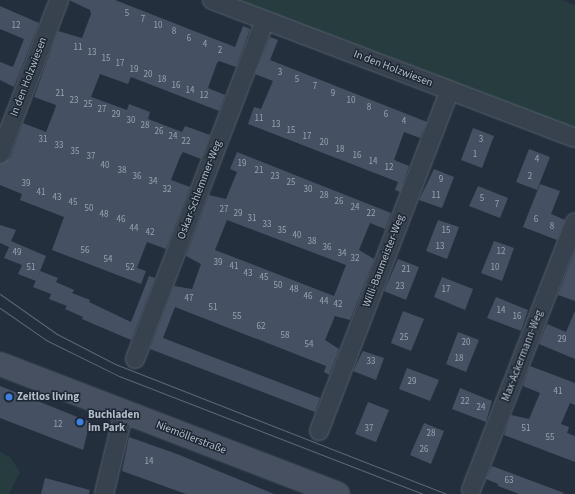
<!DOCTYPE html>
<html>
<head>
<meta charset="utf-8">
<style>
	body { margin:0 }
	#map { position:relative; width:575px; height:494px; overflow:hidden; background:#242f3e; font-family:"Source Sans 3",sans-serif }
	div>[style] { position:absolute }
	.green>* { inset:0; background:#263c3f }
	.building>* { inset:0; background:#455162 }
	.roads { filter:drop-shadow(0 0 1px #565f6c) drop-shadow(0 0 1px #565f6c) }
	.street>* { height:18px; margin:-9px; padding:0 9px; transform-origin:9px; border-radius:9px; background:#38414e }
	.secondary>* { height:22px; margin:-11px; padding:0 11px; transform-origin:11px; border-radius:11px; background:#465061 }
	.tram>* { height:1px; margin:-0.5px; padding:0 0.5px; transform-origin:0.5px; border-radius:0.5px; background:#5a6575 }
	.dots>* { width:11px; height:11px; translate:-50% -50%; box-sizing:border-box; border:2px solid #1d2633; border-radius:50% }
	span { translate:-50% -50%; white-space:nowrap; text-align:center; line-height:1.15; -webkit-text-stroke:3px #1d2633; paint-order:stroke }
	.number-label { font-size:9px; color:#98a1af }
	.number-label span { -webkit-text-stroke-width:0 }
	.street-label { font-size:11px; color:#b4bcc9 }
	.poi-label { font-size:11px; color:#b4bcc9; font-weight:700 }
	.left { translate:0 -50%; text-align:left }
</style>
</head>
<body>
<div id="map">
	<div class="green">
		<div style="clip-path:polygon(231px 0,561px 0,575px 5px,575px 132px)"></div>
		<div style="clip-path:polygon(0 452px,10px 457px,20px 472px,9px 494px,0 494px)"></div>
	</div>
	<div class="building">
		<div style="clip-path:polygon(69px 0,115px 0,235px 47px,243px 26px,250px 29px,236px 67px,219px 61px,217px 63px,208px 88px,225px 95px,219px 111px,131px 77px,128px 84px,100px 74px,91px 97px,127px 110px,129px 104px,150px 112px,148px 119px,182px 132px,185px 126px,210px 135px,201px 159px,183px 152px,180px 157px,171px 180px,190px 187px,166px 249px,147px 242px,137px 268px,146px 271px,141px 284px,52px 250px,64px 217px,20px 200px,22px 194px,0 185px,0 164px,10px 158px,23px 123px,46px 132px,55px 109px,56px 105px,34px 97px,58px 31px,82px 38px,91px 14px,90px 10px)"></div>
		<div style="clip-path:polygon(0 6px,39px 23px,14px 87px,0 80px,0 62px,13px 67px,24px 39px,0 29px)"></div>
		<div style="clip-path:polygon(270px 37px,278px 40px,270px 60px,427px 122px,420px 138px,404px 132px,394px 160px,409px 166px,400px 192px,395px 190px,398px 182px,248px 124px,254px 107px,261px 109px,273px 81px,255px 74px)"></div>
		<div style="clip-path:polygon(473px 128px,494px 136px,482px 168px,461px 160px)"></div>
		<div style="clip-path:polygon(529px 149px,550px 157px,537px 190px,516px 182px)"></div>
		<div style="clip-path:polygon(evenodd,237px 152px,391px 213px,385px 229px,370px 223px,359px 250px,374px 259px,350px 320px,335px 316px,325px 340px,339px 349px,329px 375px,324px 372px,326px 366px,175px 307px,163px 338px,320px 398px,315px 412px,150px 349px,174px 286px,192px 289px,201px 264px,186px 256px,209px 195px,226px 199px,237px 172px,230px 169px,237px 152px,227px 220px,346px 265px,334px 296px,215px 250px,227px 220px)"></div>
		<div style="clip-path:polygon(434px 169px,454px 177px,442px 208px,419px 200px)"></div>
		<div style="clip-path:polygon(540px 184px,560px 191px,551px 214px,565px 220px,557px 240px,523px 227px)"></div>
		<div style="clip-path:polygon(478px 186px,508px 198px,500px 218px,469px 206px)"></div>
		<div style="clip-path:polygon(438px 220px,459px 227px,447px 259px,426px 251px)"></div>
		<div style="clip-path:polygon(0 225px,16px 230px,11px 241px,46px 256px,36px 281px,18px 274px,22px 265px,4px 258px,9px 247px,0 243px)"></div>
		<div style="clip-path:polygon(494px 241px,514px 248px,502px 281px,481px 273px)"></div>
		<div style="clip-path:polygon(575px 251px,575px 301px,558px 295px)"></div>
		<div style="clip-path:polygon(398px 259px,419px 267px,406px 300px,384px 291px)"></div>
		<div style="clip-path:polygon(40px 271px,58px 278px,56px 282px,74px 290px,72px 293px,90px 300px,89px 302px,131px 322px,149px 276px,155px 278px,131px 340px,82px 319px,83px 317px,65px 309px,67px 306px,49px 299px,51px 294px,33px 287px)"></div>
		<div style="clip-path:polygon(442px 277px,473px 289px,465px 310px,434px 297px)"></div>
		<div style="clip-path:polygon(496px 297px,528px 310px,521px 331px,487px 318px)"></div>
		<div style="clip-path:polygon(403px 311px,424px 319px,411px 351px,391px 343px)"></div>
		<div style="clip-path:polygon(575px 311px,575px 359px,539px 344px,547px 324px,566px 332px)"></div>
		<div style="clip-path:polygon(458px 332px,479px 340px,466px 372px,446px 364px)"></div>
		<div style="clip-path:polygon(363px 351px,384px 358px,376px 380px,353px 371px)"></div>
		<div style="clip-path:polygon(530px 366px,575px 383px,575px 405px,570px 403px,561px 424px,569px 427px,567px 433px,575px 436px,575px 462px,504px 435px,511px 415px,529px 419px,540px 393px,523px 386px)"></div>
		<div style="clip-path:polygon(407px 368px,439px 380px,430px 401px,399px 389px)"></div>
		<div style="clip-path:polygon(0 386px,90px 422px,83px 450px,0 418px)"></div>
		<div style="clip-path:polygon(460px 388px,492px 401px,486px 422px,452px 409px)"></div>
		<div style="clip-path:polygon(368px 402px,389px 410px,376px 442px,355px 434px)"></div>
		<div style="clip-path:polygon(424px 423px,444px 431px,431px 464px,410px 455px)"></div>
		<div style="clip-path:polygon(129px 437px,177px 454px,274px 494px,186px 494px,122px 471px)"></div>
		<div style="clip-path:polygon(492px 466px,564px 493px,563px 494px,519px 494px,498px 486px,498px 484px,486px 479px)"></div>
		<div style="clip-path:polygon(45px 478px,90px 490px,89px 494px,41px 494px)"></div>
	</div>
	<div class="roads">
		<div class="street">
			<div style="left:212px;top:0;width:388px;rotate:20.8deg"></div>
			<div style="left:0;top:154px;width:165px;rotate:-69deg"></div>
			<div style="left:135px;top:359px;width:363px;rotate:-69deg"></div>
			<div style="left:319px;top:431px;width:365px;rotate:-69deg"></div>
			<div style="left:471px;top:490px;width:287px;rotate:-68.8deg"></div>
			<div style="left:104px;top:494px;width:84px;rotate:-76.3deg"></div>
		</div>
		<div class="secondary">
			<div style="left:0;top:364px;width:362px;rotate:21deg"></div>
		</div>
	</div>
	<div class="tram">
		<div style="left:0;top:294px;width:70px;rotate:35.1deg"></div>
		<div style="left:57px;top:334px;width:65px;rotate:27.3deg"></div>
		<div style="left:115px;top:364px;width:357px;rotate:21.4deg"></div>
		<div style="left:0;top:308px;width:56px;rotate:34.8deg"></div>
		<div style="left:46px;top:340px;width:81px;rotate:26.3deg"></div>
		<div style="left:119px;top:376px;width:327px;rotate:21.2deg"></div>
	</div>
	<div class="dots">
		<div style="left:9px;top:397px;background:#3f7fe0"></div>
		<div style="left:80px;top:422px;background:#3f7fe0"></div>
	</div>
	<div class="number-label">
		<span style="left:127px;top:14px">5</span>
		<span style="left:143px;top:20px">7</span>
		<span style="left:16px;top:26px">12</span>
		<span style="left:158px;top:26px">10</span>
		<span style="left:174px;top:32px">8</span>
		<span style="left:189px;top:39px">6</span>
		<span style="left:205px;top:45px">4</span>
		<span style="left:78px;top:48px">11</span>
		<span style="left:220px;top:51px">2</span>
		<span style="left:92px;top:53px">13</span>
		<span style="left:106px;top:59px">15</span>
		<span style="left:120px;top:64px">17</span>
		<span style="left:134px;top:70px">19</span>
		<span style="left:280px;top:73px">3</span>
		<span style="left:148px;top:75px">20</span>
		<span style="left:162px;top:80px">18</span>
		<span style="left:297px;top:80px">5</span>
		<span style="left:176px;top:86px">16</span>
		<span style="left:315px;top:87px">7</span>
		<span style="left:190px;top:91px">14</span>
		<span style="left:60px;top:94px">21</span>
		<span style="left:333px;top:94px">9</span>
		<span style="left:204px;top:96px">12</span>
		<span style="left:74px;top:101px">23</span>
		<span style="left:351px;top:101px">10</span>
		<span style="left:88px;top:105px">25</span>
		<span style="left:369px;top:108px">8</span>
		<span style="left:102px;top:110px">27</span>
		<span style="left:116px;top:115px">29</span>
		<span style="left:386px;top:115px">6</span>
		<span style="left:259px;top:119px">11</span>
		<span style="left:131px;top:121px">30</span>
		<span style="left:404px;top:122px">4</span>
		<span style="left:276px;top:125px">13</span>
		<span style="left:145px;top:126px">28</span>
		<span style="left:291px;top:131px">15</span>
		<span style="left:159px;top:132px">26</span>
		<span style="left:173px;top:137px">24</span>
		<span style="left:307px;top:137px">17</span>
		<span style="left:43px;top:140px">31</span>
		<span style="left:481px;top:140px">3</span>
		<span style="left:186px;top:142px">22</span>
		<span style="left:324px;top:143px">20</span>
		<span style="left:59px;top:146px">33</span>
		<span style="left:340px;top:150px">18</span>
		<span style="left:75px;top:152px">35</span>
		<span style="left:475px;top:155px">1</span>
		<span style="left:357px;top:156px">16</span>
		<span style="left:91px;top:157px">37</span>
		<span style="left:537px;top:160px">4</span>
		<span style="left:373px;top:162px">14</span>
		<span style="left:242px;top:164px">19</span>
		<span style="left:105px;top:166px">40</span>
		<span style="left:389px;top:168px">12</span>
		<span style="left:122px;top:171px">38</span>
		<span style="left:259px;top:171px">21</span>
		<span style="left:137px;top:177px">36</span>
		<span style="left:275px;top:177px">23</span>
		<span style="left:530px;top:177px">2</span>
		<span style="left:441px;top:180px">9</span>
		<span style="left:153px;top:182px">34</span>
		<span style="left:291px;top:183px">25</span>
		<span style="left:26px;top:184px">39</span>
		<span style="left:167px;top:190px">32</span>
		<span style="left:308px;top:190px">30</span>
		<span style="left:41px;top:193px">41</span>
		<span style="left:324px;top:196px">28</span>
		<span style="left:436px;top:196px">11</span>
		<span style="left:57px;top:198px">43</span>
		<span style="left:482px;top:199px">5</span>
		<span style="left:339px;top:202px">26</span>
		<span style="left:73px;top:203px">45</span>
		<span style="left:497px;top:205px">7</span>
		<span style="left:355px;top:208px">24</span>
		<span style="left:89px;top:209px">50</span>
		<span style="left:224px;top:210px">27</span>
		<span style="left:238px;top:214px">29</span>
		<span style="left:371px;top:214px">22</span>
		<span style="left:104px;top:215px">48</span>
		<span style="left:252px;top:219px">31</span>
		<span style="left:121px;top:220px">46</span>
		<span style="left:536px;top:220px">6</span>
		<span style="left:267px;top:225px">33</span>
		<span style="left:552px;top:227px">8</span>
		<span style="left:134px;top:229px">44</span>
		<span style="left:282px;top:231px">35</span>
		<span style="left:446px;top:231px">15</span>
		<span style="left:150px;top:233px">42</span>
		<span style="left:297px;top:236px">40</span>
		<span style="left:312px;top:242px">38</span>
		<span style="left:440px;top:247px">13</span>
		<span style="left:327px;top:248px">36</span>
		<span style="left:85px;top:251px">56</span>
		<span style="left:501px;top:252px">12</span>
		<span style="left:17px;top:253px">49</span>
		<span style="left:342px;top:254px">34</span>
		<span style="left:355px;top:259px">32</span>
		<span style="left:108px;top:260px">54</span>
		<span style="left:218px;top:263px">39</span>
		<span style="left:234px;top:267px">41</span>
		<span style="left:31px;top:268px">51</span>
		<span style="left:130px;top:268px">52</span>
		<span style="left:495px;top:268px">10</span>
		<span style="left:406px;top:270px">21</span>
		<span style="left:248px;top:274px">43</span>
		<span style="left:264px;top:278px">45</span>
		<span style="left:278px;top:286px">50</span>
		<span style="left:400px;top:287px">23</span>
		<span style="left:294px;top:290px">48</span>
		<span style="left:446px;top:290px">17</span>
		<span style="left:308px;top:297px">46</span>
		<span style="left:189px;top:299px">47</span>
		<span style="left:324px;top:302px">44</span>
		<span style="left:338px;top:305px">42</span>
		<span style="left:213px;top:308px">51</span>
		<span style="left:501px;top:311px">14</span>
		<span style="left:237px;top:317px">55</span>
		<span style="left:517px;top:317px">16</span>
		<span style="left:261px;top:327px">62</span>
		<span style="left:285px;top:336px">58</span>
		<span style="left:404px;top:338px">25</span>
		<span style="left:562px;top:340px">29</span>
		<span style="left:466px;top:343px">20</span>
		<span style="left:309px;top:345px">54</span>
		<span style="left:459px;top:359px">18</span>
		<span style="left:371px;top:362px">33</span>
		<span style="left:412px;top:382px">29</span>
		<span style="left:558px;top:392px">41</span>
		<span style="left:465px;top:402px">22</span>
		<span style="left:481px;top:408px">24</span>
		<span style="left:58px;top:425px">12</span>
		<span style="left:369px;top:429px">37</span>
		<span style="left:526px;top:429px">51</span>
		<span style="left:431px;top:434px">28</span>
		<span style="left:550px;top:438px">55</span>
		<span style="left:424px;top:450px">26</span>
		<span style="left:149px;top:462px">14</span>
		<span style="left:509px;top:481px">63</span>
	</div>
	<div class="street-label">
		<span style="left:393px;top:69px;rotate:21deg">In den Holzwiesen</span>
		<span style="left:29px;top:77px;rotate:-69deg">In den Holzwiesen</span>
		<span style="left:200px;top:190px;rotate:-69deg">Oskar-Schlemmer-Weg</span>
		<span style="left:384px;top:261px;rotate:-69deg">Willi-Baumeister-Weg</span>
		<span style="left:523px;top:356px;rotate:-69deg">Max-Ackermann-Weg</span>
		<span style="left:191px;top:438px;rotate:21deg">Niemöllerstraße</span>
	</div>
	<div class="poi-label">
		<span class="left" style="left:17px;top:397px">Zeitlos living</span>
		<span class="left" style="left:88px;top:422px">Buchladen<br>im Park</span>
	</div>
</div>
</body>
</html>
